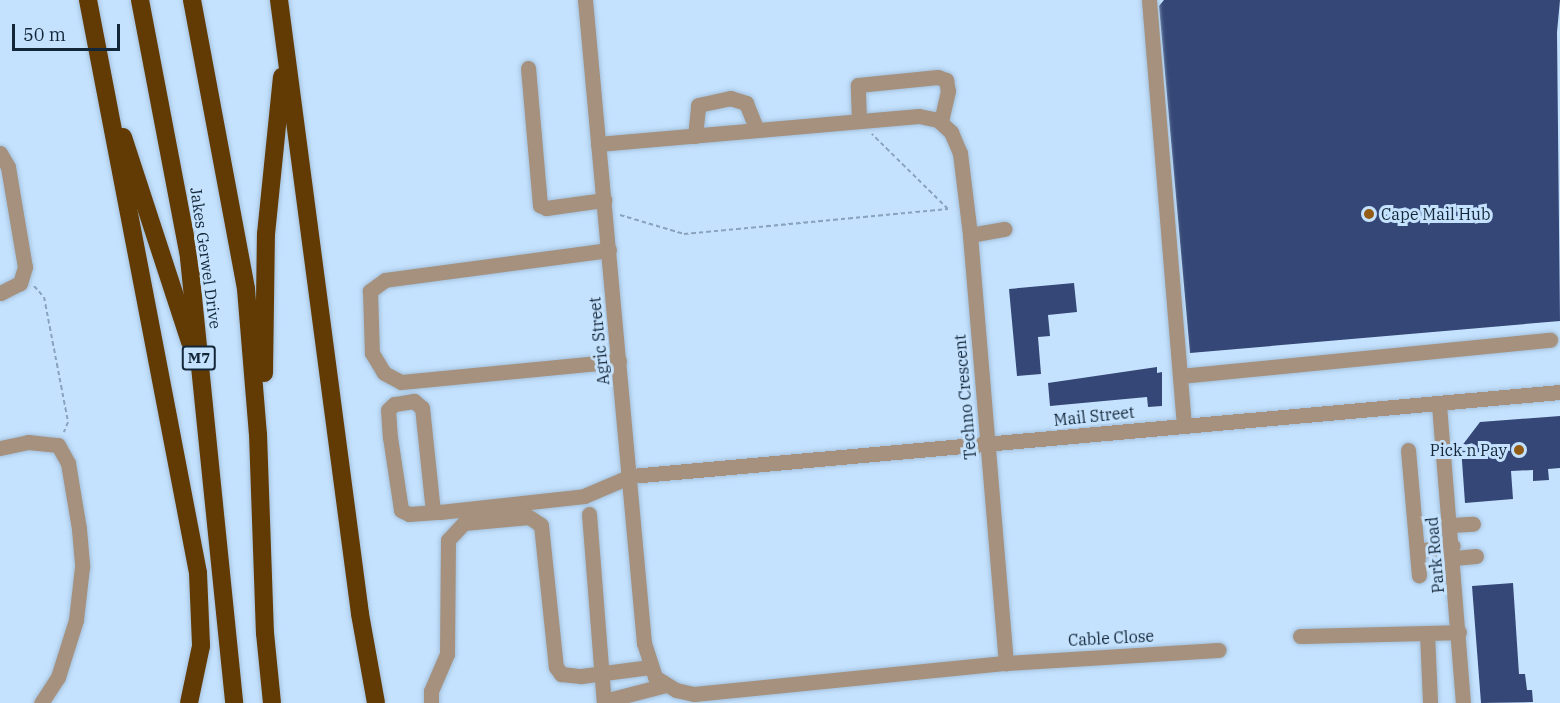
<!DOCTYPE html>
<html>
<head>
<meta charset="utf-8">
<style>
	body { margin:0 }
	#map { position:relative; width:1560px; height:703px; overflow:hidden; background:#c4e2fe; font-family:"IBM Plex Serif",serif }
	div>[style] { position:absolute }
	.building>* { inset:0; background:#354776 }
	.path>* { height:2px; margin-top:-1px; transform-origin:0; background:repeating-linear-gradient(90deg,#89a3bc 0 4.5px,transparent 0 7.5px) }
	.roads { filter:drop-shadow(0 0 2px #a4c0db) drop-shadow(0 0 2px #a4c0db) }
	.minor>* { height:15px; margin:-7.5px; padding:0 7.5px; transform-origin:7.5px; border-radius:7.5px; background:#a5917d }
	.highway>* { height:18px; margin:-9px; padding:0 9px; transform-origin:9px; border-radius:9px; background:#623a03 }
	.dots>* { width:16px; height:16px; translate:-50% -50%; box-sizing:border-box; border:3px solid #c4e2fe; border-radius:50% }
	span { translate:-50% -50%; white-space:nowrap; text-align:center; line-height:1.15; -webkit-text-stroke:6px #c4e2fe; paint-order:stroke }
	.shield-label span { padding:2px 4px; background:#c4e2fe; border:2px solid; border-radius:4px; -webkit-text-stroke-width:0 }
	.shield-label { font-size:15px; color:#142739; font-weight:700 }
	.poi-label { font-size:16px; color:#142739 }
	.left { translate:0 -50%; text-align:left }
	.right { translate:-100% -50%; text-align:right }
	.street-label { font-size:16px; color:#142739 }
	.scale { position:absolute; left:12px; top:24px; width:108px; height:27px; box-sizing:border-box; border:3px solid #142739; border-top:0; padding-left:8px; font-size:18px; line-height:21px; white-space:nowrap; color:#142739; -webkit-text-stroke:4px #c4e2fe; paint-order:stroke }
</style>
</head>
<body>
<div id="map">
	<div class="building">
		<div style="clip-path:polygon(1164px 0,1560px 0,1557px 32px,1560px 321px,1190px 353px,1159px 6px)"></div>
		<div style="clip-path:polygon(1074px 283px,1077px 312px,1048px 315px,1050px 336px,1038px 337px,1041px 374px,1017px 376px,1009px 289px)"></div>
		<div style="clip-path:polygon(1157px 367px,1157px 373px,1162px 372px,1162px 406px,1148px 407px,1147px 397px,1050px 406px,1048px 383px)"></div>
		<div style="clip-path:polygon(1560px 416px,1560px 468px,1548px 469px,1549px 480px,1533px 481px,1533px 470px,1511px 471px,1513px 499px,1465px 503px,1461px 447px,1480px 422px)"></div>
		<div style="clip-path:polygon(1513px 583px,1519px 674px,1525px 674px,1527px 690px,1532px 690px,1533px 702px,1481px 703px,1472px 586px)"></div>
	</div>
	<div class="path">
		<div style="left:620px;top:215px;width:67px;rotate:16.5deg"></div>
		<div style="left:684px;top:234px;width:265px;rotate:-5.4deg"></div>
		<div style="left:948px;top:209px;width:107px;rotate:-135.4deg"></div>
		<div style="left:34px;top:286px;width:15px;rotate:48deg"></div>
		<div style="left:44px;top:297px;width:127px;rotate:79.1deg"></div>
		<div style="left:68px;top:422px;width:11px;rotate:112deg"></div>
	</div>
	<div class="roads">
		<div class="minor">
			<div style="left:585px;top:0;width:646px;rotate:84.76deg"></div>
			<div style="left:644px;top:643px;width:36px;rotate:72deg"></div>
			<div style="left:655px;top:677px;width:25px;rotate:32deg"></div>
			<div style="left:676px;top:690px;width:18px;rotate:13deg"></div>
			<div style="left:694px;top:694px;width:314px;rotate:-5.7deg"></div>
			<div style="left:1006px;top:663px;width:213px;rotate:-3.5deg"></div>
			<div style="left:1149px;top:0;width:426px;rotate:85.3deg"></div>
			<div style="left:528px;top:68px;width:138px;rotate:85deg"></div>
			<div style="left:540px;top:205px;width:7px;rotate:27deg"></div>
			<div style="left:546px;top:208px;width:59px;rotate:-7.9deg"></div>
			<div style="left:859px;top:121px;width:36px;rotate:-92deg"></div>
			<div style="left:858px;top:85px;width:80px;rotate:-5.7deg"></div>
			<div style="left:938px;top:77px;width:9px;rotate:21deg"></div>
			<div style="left:946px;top:80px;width:11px;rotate:80deg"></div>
			<div style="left:948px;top:91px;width:32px;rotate:103deg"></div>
			<div style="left:695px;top:136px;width:31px;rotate:-84deg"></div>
			<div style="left:698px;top:105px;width:33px;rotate:-12deg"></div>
			<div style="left:730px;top:98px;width:17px;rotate:17deg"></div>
			<div style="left:746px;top:103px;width:29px;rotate:68deg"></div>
			<div style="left:598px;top:144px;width:322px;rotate:-5deg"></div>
			<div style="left:919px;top:116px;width:19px;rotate:12deg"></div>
			<div style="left:938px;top:120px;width:18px;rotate:43deg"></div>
			<div style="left:951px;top:132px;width:23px;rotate:67deg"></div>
			<div style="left:960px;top:153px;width:83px;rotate:83deg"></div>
			<div style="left:970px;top:235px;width:430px;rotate:85.2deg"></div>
			<div style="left:0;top:153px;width:16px;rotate:60deg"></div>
			<div style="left:8px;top:167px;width:101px;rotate:80.4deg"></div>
			<div style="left:25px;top:267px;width:17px;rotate:107deg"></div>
			<div style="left:20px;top:283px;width:22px;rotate:153deg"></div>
			<div style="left:970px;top:235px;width:35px;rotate:-10deg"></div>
			<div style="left:609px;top:250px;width:226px;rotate:172.4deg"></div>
			<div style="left:385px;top:280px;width:19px;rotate:144deg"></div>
			<div style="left:370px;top:291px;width:62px;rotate:88.2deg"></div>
			<div style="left:372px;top:353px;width:23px;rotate:59deg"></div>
			<div style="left:384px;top:373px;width:19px;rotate:28deg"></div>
			<div style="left:401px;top:382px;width:219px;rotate:-5.5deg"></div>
			<div style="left:1180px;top:376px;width:372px;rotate:-5.6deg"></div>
			<div style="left:1439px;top:405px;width:299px;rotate:85.4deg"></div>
			<div style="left:0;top:448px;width:29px;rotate:-12deg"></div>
			<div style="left:28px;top:442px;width:30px;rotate:6deg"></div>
			<div style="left:58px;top:445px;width:21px;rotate:61deg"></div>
			<div style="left:68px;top:463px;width:67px;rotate:80.5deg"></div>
			<div style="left:79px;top:529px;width:38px;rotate:85deg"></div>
			<div style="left:82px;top:567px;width:53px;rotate:96.5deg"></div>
			<div style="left:76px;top:620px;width:60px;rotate:107.5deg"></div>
			<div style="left:58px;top:677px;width:31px;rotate:123deg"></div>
			<div style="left:1408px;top:450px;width:126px;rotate:85deg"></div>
			<div style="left:433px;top:512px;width:105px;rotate:-96deg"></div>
			<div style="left:422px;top:408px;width:11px;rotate:-139deg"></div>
			<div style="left:414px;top:401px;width:20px;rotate:171deg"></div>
			<div style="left:394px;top:404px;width:8px;rotate:135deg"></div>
			<div style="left:388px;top:410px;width:27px;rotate:86deg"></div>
			<div style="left:390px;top:437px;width:74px;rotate:81.4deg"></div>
			<div style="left:401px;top:510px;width:9px;rotate:27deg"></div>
			<div style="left:409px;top:514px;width:31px;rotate:-4deg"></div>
			<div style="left:440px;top:512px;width:145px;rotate:-6.3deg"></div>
			<div style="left:584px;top:496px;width:51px;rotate:-23.1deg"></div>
			<div style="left:631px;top:476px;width:933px;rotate:-5.17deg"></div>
			<div style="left:589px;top:514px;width:190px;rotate:85.5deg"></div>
			<div style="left:1451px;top:525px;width:22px;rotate:-3deg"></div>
			<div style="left:1417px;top:551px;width:36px;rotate:-8deg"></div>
			<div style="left:1454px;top:558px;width:22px;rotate:-5deg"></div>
			<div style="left:1427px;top:633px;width:70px;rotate:87.5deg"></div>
			<div style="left:1300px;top:636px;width:159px;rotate:-1.4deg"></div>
			<div style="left:604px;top:701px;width:64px;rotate:-14.5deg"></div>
			<div style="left:431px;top:703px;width:12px;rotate:-90deg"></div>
			<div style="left:431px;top:691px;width:40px;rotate:-66.6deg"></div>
			<div style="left:447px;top:654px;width:114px;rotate:-89.5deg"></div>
			<div style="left:448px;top:540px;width:23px;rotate:-47deg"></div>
			<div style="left:464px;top:523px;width:65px;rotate:-5.3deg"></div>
			<div style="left:529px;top:517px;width:14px;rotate:34deg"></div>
			<div style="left:541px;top:525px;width:143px;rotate:84deg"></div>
			<div style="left:556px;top:667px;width:9px;rotate:54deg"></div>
			<div style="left:561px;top:674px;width:20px;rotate:6deg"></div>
			<div style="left:581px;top:676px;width:70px;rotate:-7.4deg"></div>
		</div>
		<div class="highway">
			<div style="left:88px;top:0;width:583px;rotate:79.13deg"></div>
			<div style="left:198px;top:573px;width:73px;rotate:87.6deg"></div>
			<div style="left:201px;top:646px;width:58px;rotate:101.9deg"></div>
			<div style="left:140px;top:0;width:263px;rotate:79.2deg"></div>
			<div style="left:189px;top:258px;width:447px;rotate:84.2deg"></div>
			<div style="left:192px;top:0;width:294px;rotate:79.4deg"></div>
			<div style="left:246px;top:289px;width:145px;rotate:85.3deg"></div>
			<div style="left:258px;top:434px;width:199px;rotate:88deg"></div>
			<div style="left:265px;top:633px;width:70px;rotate:84.3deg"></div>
			<div style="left:279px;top:0;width:619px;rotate:82.48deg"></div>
			<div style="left:360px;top:614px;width:90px;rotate:79.8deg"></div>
			<div style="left:123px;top:137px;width:216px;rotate:71.9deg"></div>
			<div style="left:264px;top:373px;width:139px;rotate:-89.2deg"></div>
			<div style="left:266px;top:234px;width:158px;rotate:-84.2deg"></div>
		</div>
	</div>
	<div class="dots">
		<div style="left:1369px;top:214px;background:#945d15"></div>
		<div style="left:1519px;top:450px;background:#945d15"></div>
	</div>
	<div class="shield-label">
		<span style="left:199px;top:358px">M7</span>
	</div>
	<div class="poi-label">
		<span class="left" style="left:1381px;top:214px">Cape Mail Hub</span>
		<span class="right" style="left:1507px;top:450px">Pick n Pay</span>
	</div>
	<div class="street-label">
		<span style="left:206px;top:258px;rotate:82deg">Jakes Gerwel Drive</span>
		<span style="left:599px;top:341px;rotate:-96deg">Agric Street</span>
		<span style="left:965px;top:397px;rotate:-95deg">Techno Crescent</span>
		<span style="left:1094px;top:416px;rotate:-6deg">Mail Street</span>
		<span style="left:1435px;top:555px;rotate:-95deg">Park Road</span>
		<span style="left:1111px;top:638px;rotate:-3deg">Cable Close</span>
	</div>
	<div class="scale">50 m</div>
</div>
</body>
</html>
